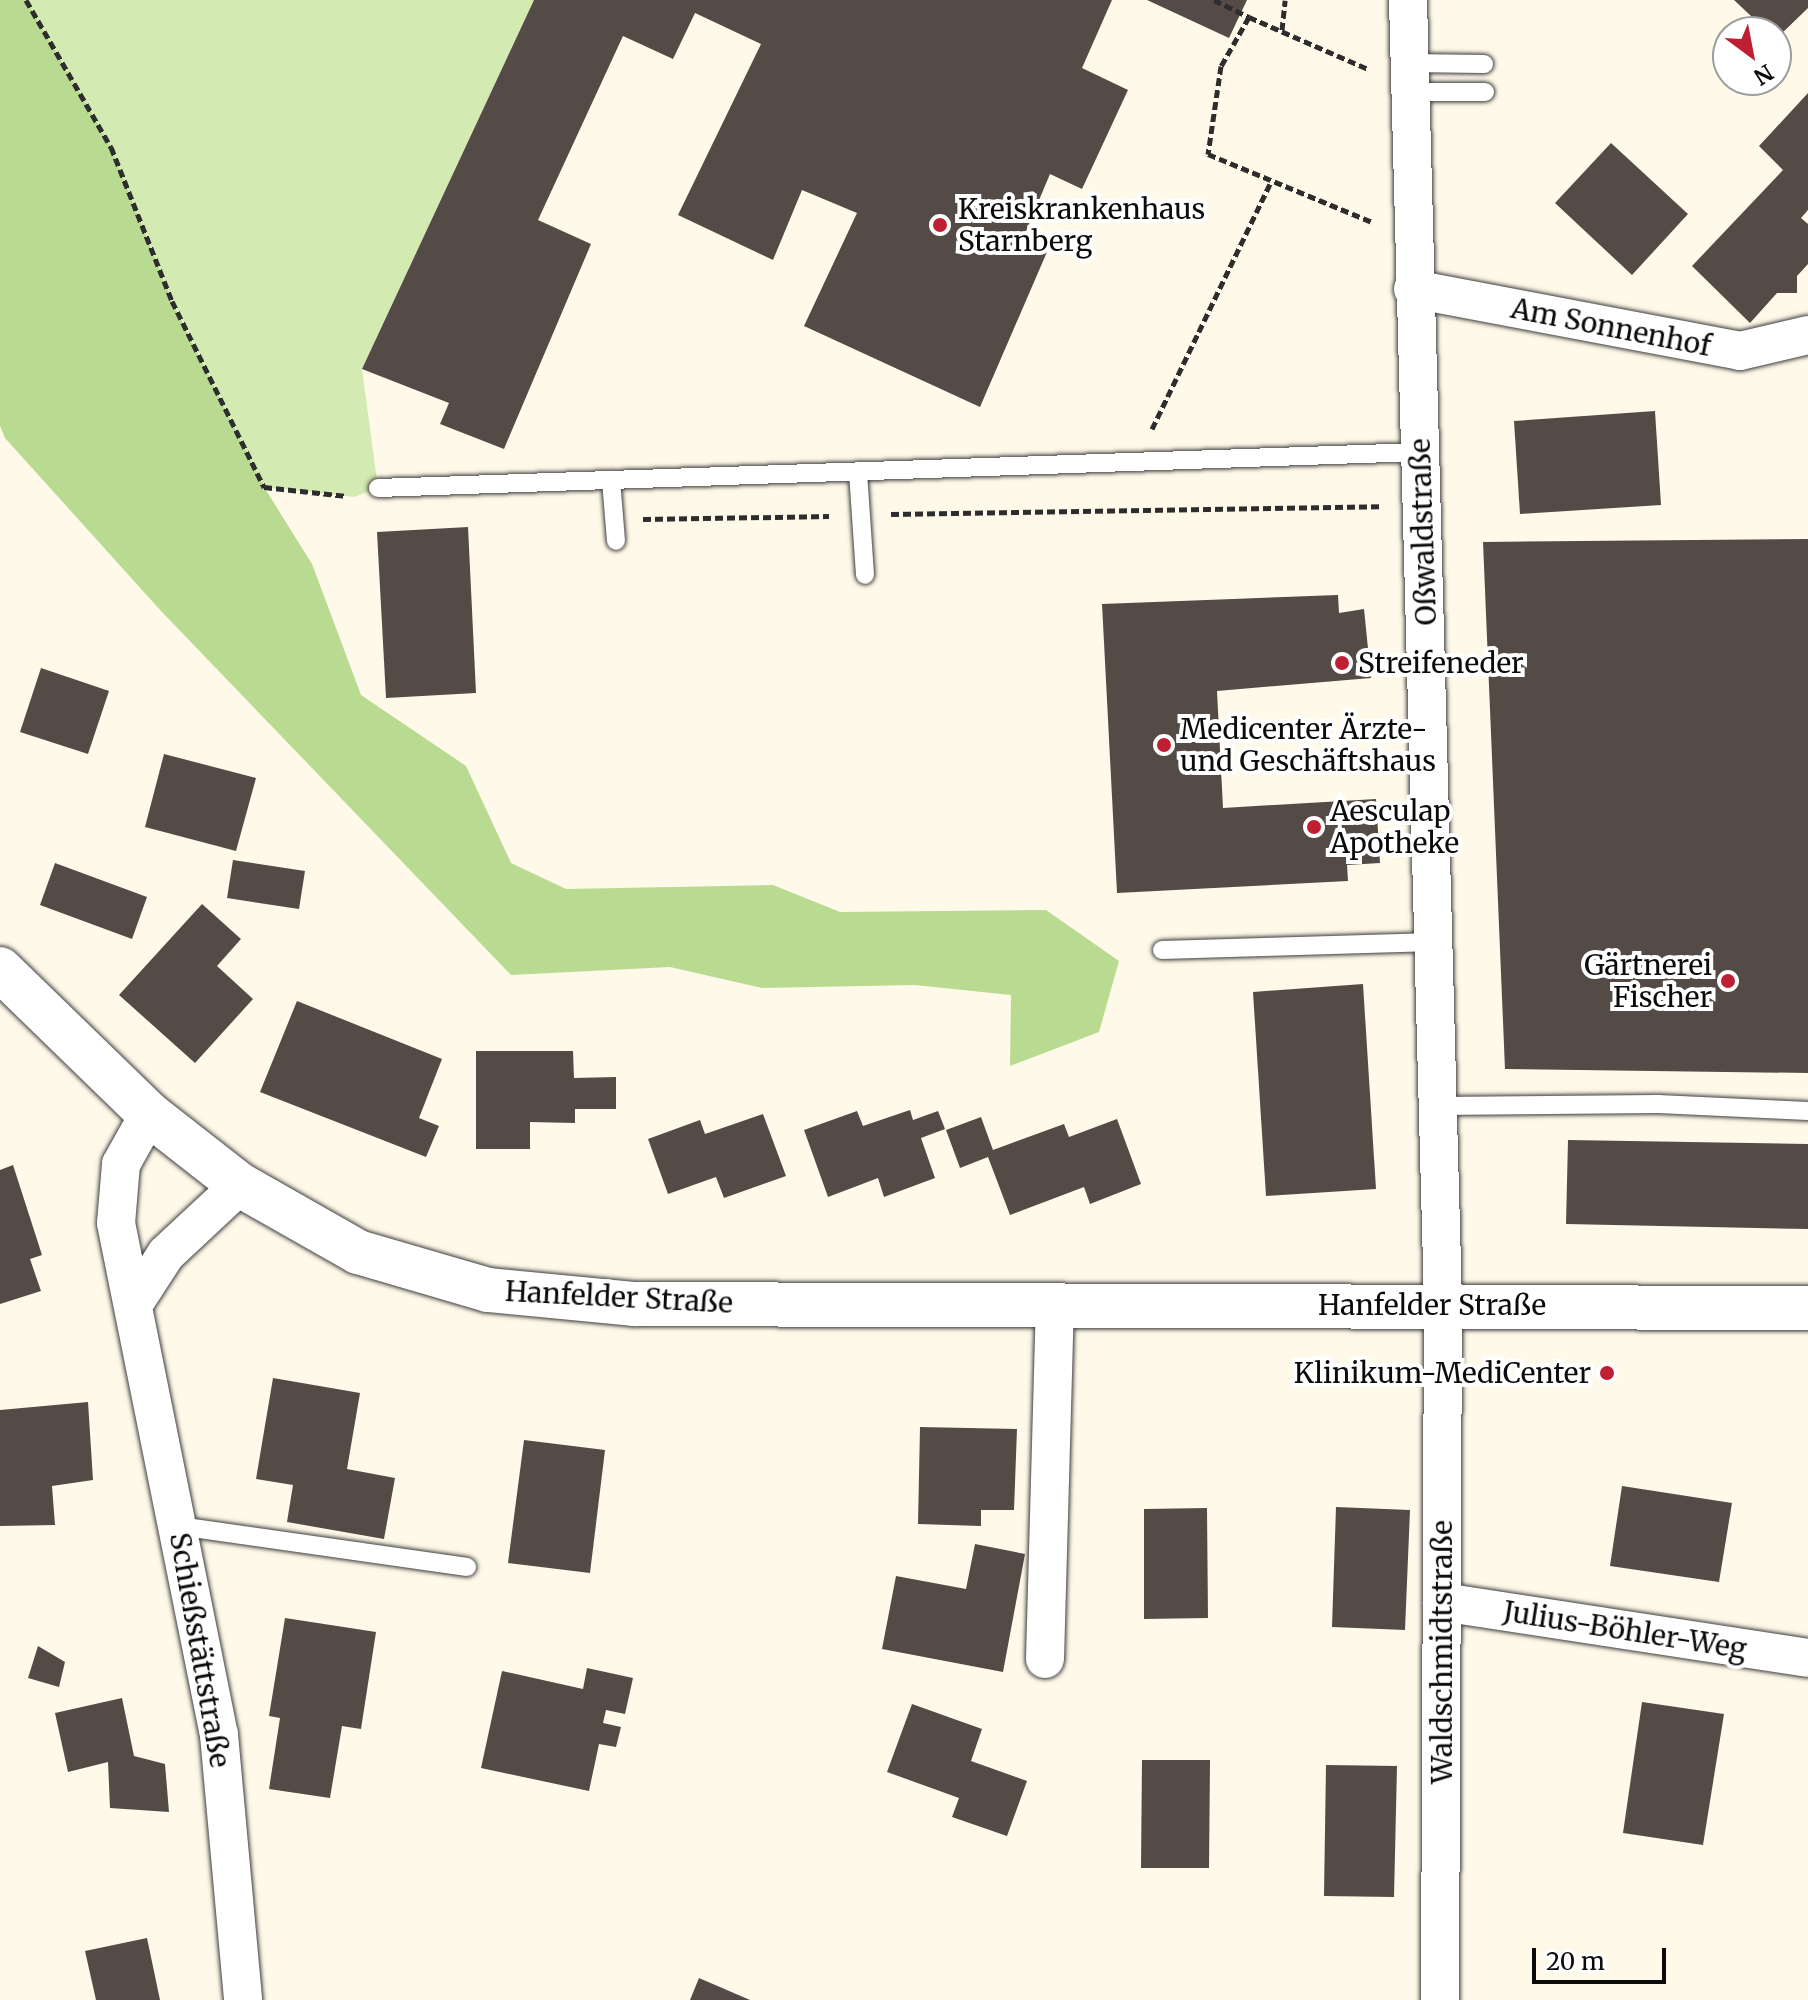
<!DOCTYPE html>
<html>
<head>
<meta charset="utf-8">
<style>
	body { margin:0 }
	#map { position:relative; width:1808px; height:2000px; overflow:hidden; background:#fff9e9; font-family:Merriweather,serif }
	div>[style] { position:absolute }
	.green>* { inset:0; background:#d3eab2 }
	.forest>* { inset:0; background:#b8db91 }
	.building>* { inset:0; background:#544b47 }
	.path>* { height:5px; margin-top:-2.5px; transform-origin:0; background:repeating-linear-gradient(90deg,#2d2d2d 0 8px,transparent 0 12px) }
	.roads { filter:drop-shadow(0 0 2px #3e3e3e) drop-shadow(0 0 2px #3e3e3e) }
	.service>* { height:18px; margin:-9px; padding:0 9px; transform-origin:9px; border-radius:9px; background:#fff }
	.minor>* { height:38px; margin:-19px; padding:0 19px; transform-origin:19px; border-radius:19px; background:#fff }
	.tertiary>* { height:44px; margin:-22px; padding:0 22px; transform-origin:22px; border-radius:22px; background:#fff }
	.dots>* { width:22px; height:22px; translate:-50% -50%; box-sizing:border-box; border:4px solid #fff; border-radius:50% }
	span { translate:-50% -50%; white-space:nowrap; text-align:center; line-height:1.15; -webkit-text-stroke:8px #fff; paint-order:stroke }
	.poi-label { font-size:28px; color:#0b0b0b }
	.left { translate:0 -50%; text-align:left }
	.right { translate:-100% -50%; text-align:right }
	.street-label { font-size:28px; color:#0b0b0b }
	.north { position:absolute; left:1712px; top:16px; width:80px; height:80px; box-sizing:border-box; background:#fff; border:2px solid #9d9d9d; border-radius:50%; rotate:148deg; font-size:22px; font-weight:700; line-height:32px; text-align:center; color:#0b0b0b }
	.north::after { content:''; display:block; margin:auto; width:28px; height:36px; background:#be1f33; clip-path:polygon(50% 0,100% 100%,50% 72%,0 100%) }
	.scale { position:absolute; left:1532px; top:1948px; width:134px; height:36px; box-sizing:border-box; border:4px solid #0b0b0b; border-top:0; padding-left:10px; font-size:24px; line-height:28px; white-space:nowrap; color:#0b0b0b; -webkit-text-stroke:6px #fff; paint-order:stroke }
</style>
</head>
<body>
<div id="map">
	<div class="green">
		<div style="clip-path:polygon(26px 0,534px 0,362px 369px,378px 488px,354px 497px,264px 487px,170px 294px,111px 147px)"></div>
	</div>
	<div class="forest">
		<div style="clip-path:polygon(0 0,26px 0,111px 147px,172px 301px,264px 487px,312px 564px,361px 695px,466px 766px,511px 863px,566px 889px,773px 885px,840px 912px,1046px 910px,1119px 961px,1099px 1032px,1010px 1066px,1011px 995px,915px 985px,762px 988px,670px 967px,511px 975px,161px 611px,5px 438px,0 426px)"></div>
	</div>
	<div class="building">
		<div style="clip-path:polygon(534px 0,1112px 0,1082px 68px,1128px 90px,1082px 189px,1050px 174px,1026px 231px,1050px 245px,980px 407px,804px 326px,857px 213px,802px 190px,773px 260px,678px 215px,761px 44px,695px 13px,673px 59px,623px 36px,538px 220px,591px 244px,504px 449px,440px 424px,449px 403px,362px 369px)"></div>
		<div style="clip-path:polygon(1147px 0,1247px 0,1229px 38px)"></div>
		<div style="clip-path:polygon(1734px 0,1808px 0,1808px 8px,1776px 39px,1776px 32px,1768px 32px)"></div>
		<div style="clip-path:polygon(1808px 93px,1808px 210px,1801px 218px,1808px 224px,1808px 264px,1797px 276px,1797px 293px,1777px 293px,1750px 323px,1692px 266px,1783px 170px,1759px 146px)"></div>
		<div style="clip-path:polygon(1611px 143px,1688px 214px,1632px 275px,1555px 203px)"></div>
		<div style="clip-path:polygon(1655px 411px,1661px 505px,1520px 514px,1514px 421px)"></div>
		<div style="clip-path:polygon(468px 527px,476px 693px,386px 698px,377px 532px)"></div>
		<div style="clip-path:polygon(1808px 539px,1808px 1073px,1505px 1069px,1483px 542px)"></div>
		<div style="clip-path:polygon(1338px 595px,1339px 613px,1364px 609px,1371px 678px,1217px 691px,1223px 808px,1376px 799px,1380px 863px,1347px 865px,1348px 881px,1117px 893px,1102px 604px)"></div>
		<div style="clip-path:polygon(41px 668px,109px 691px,88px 754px,20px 732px)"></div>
		<div style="clip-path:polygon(164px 754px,256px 778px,236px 851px,145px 827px)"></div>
		<div style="clip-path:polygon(233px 860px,305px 871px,299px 909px,227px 898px)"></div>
		<div style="clip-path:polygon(55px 863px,147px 897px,132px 939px,40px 905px)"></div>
		<div style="clip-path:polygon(202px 904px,241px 939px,217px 966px,253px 999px,195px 1063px,119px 995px)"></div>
		<div style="clip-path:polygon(1363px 984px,1376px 1189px,1266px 1196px,1253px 992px)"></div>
		<div style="clip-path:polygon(297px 1001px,442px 1059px,419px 1118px,439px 1126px,426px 1157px,260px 1092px)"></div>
		<div style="clip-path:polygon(476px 1051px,573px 1051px,574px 1078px,616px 1077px,616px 1109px,575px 1109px,575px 1123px,530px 1122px,530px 1149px,476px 1149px)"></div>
		<div style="clip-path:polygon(910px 1110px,913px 1120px,938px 1111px,945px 1129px,921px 1138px,935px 1178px,884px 1197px,878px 1178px,828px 1197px,804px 1130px,857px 1111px,863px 1126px)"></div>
		<div style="clip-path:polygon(763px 1114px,786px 1176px,724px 1198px,716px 1177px,668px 1194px,648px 1139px,700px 1120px,705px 1134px)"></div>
		<div style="clip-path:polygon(981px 1117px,993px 1150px,1064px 1124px,1069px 1137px,1117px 1119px,1141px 1184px,1090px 1204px,1084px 1187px,1010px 1215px,988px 1157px,960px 1168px,946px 1130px)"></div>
		<div style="clip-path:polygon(1568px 1140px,1808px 1144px,1808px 1229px,1566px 1224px)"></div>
		<div style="clip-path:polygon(13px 1165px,42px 1255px,30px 1259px,41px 1291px,0 1304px,0 1170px)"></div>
		<div style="clip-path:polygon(273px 1378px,360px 1393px,347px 1469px,395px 1478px,384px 1539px,287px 1522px,293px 1485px,256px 1479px)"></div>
		<div style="clip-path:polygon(88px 1402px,93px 1480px,52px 1486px,55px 1525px,0 1526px,0 1410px)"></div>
		<div style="clip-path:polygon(920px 1427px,1017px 1429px,1014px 1510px,981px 1510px,981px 1526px,918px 1524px)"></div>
		<div style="clip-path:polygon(524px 1440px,605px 1450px,590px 1573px,508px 1563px)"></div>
		<div style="clip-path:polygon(1622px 1486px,1732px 1503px,1719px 1582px,1610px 1566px)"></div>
		<div style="clip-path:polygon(1336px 1507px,1410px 1510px,1405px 1630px,1332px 1627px)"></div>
		<div style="clip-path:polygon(1207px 1508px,1208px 1618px,1144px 1619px,1144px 1509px)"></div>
		<div style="clip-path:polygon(975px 1544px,1025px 1554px,1003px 1672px,882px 1649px,896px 1576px,966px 1589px)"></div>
		<div style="clip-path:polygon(285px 1618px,376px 1632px,361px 1729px,342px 1726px,330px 1798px,269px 1789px,280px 1718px,269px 1716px)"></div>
		<div style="clip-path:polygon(38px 1646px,65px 1662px,59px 1687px,28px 1678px)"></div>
		<div style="clip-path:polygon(587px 1668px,633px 1678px,625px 1714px,606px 1710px,603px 1723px,621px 1727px,616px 1747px,599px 1744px,589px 1791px,481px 1768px,502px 1671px,583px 1689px)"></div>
		<div style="clip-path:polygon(122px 1698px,134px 1756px,165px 1764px,169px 1812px,110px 1808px,108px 1762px,68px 1772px,55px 1713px)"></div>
		<div style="clip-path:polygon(1642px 1702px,1724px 1714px,1703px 1845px,1623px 1833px)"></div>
		<div style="clip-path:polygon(912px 1704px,982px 1729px,971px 1761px,1027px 1781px,1007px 1836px,952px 1817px,959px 1798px,887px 1772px)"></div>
		<div style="clip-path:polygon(1142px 1760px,1210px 1760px,1209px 1868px,1141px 1868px)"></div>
		<div style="clip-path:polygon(1326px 1765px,1397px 1766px,1394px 1897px,1324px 1896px)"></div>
		<div style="clip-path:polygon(147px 1938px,160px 2000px,96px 2000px,85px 1951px)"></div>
		<div style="clip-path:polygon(699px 1978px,750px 2000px,690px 2000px)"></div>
	</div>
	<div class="path">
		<div style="left:26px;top:0;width:170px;rotate:60deg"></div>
		<div style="left:111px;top:147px;width:166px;rotate:68.4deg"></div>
		<div style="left:172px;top:301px;width:208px;rotate:63.7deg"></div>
		<div style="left:264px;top:487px;width:83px;rotate:6.2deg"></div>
		<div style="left:1214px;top:0;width:39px;rotate:26deg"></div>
		<div style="left:1249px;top:17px;width:56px;rotate:119.7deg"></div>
		<div style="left:1221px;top:66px;width:89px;rotate:98.4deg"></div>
		<div style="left:1208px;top:154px;width:178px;rotate:22.5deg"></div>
		<div style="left:1249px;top:17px;width:130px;rotate:23.6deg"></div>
		<div style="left:1282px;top:30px;width:30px;rotate:-84deg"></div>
		<div style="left:1152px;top:429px;width:272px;rotate:-64.3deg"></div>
		<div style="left:891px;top:514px;width:490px;rotate:-0.9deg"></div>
		<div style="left:643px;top:519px;width:186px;rotate:-0.9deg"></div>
	</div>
	<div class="roads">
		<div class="service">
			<div style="left:1409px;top:63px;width:75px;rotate:0.8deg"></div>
			<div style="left:1409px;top:92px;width:76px"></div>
			<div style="left:858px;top:472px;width:103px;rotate:86.1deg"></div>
			<div style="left:611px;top:480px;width:61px;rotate:85.3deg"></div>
			<div style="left:378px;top:488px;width:1044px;rotate:-1.98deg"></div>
			<div style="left:1162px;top:950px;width:272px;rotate:-1.7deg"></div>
			<div style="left:1438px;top:1106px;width:220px;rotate:-0.5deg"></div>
			<div style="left:1658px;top:1104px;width:150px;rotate:2.7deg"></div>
			<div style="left:179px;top:1526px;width:291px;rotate:8.1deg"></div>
		</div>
		<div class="minor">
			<div style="left:1408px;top:0;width:1304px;rotate:88.46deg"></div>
			<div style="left:1443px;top:1304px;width:696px;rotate:90.25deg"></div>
			<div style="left:1413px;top:289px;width:333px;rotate:10.7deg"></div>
			<div style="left:1740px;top:351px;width:70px;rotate:-13.2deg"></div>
			<div style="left:149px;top:1114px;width:57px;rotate:119.2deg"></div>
			<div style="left:121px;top:1164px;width:59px;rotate:94.8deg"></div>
			<div style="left:116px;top:1223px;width:522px;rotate:78.63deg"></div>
			<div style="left:219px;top:1735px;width:266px;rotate:84.8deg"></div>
			<div style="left:135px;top:1302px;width:57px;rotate:-57.1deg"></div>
			<div style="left:166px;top:1254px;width:101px;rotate:-43deg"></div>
			<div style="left:1442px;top:1602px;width:370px;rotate:8.7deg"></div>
			<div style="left:1045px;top:1659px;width:355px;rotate:-88.4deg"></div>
		</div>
		<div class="tertiary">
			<div style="left:0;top:969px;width:208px;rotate:44.2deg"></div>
			<div style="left:149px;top:1114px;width:115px;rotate:38deg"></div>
			<div style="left:240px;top:1185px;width:136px;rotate:29.6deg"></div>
			<div style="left:358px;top:1252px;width:135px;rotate:16.3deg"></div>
			<div style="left:488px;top:1290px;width:147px;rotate:5.5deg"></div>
			<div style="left:634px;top:1304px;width:1174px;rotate:0.2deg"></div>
		</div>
	</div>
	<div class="dots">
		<div style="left:940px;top:225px;background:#be1f33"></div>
		<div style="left:1342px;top:663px;background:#be1f33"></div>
		<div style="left:1164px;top:745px;background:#be1f33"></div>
		<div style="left:1314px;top:827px;background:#be1f33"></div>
		<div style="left:1728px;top:981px;background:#be1f33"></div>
		<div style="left:1607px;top:1373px;background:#be1f33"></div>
	</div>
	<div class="poi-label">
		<span class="left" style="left:958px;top:225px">Kreiskrankenhaus<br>Starnberg</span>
		<span class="left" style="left:1358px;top:663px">Streifeneder</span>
		<span class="left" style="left:1180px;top:745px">Medicenter Ärzte-<br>und Geschäftshaus</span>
		<span class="left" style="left:1330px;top:827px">Aesculap<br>Apotheke</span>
		<span class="right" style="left:1712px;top:981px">Gärtnerei<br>Fischer</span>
		<span class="right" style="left:1591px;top:1373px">Klinikum-MediCenter</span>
	</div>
	<div class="street-label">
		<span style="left:1611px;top:327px;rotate:11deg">Am Sonnenhof</span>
		<span style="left:1423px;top:532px;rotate:-92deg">Oßwaldstraße</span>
		<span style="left:619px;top:1297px;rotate:3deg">Hanfelder Straße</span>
		<span style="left:1432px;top:1305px">Hanfelder Straße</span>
		<span style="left:1625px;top:1630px;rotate:9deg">Julius-Böhler-Weg</span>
		<span style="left:200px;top:1650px;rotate:80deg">Schießstättstraße</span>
		<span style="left:1442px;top:1652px;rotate:-90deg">Waldschmidtstraße</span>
	</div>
	<div class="north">N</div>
	<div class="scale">20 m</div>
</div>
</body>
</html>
